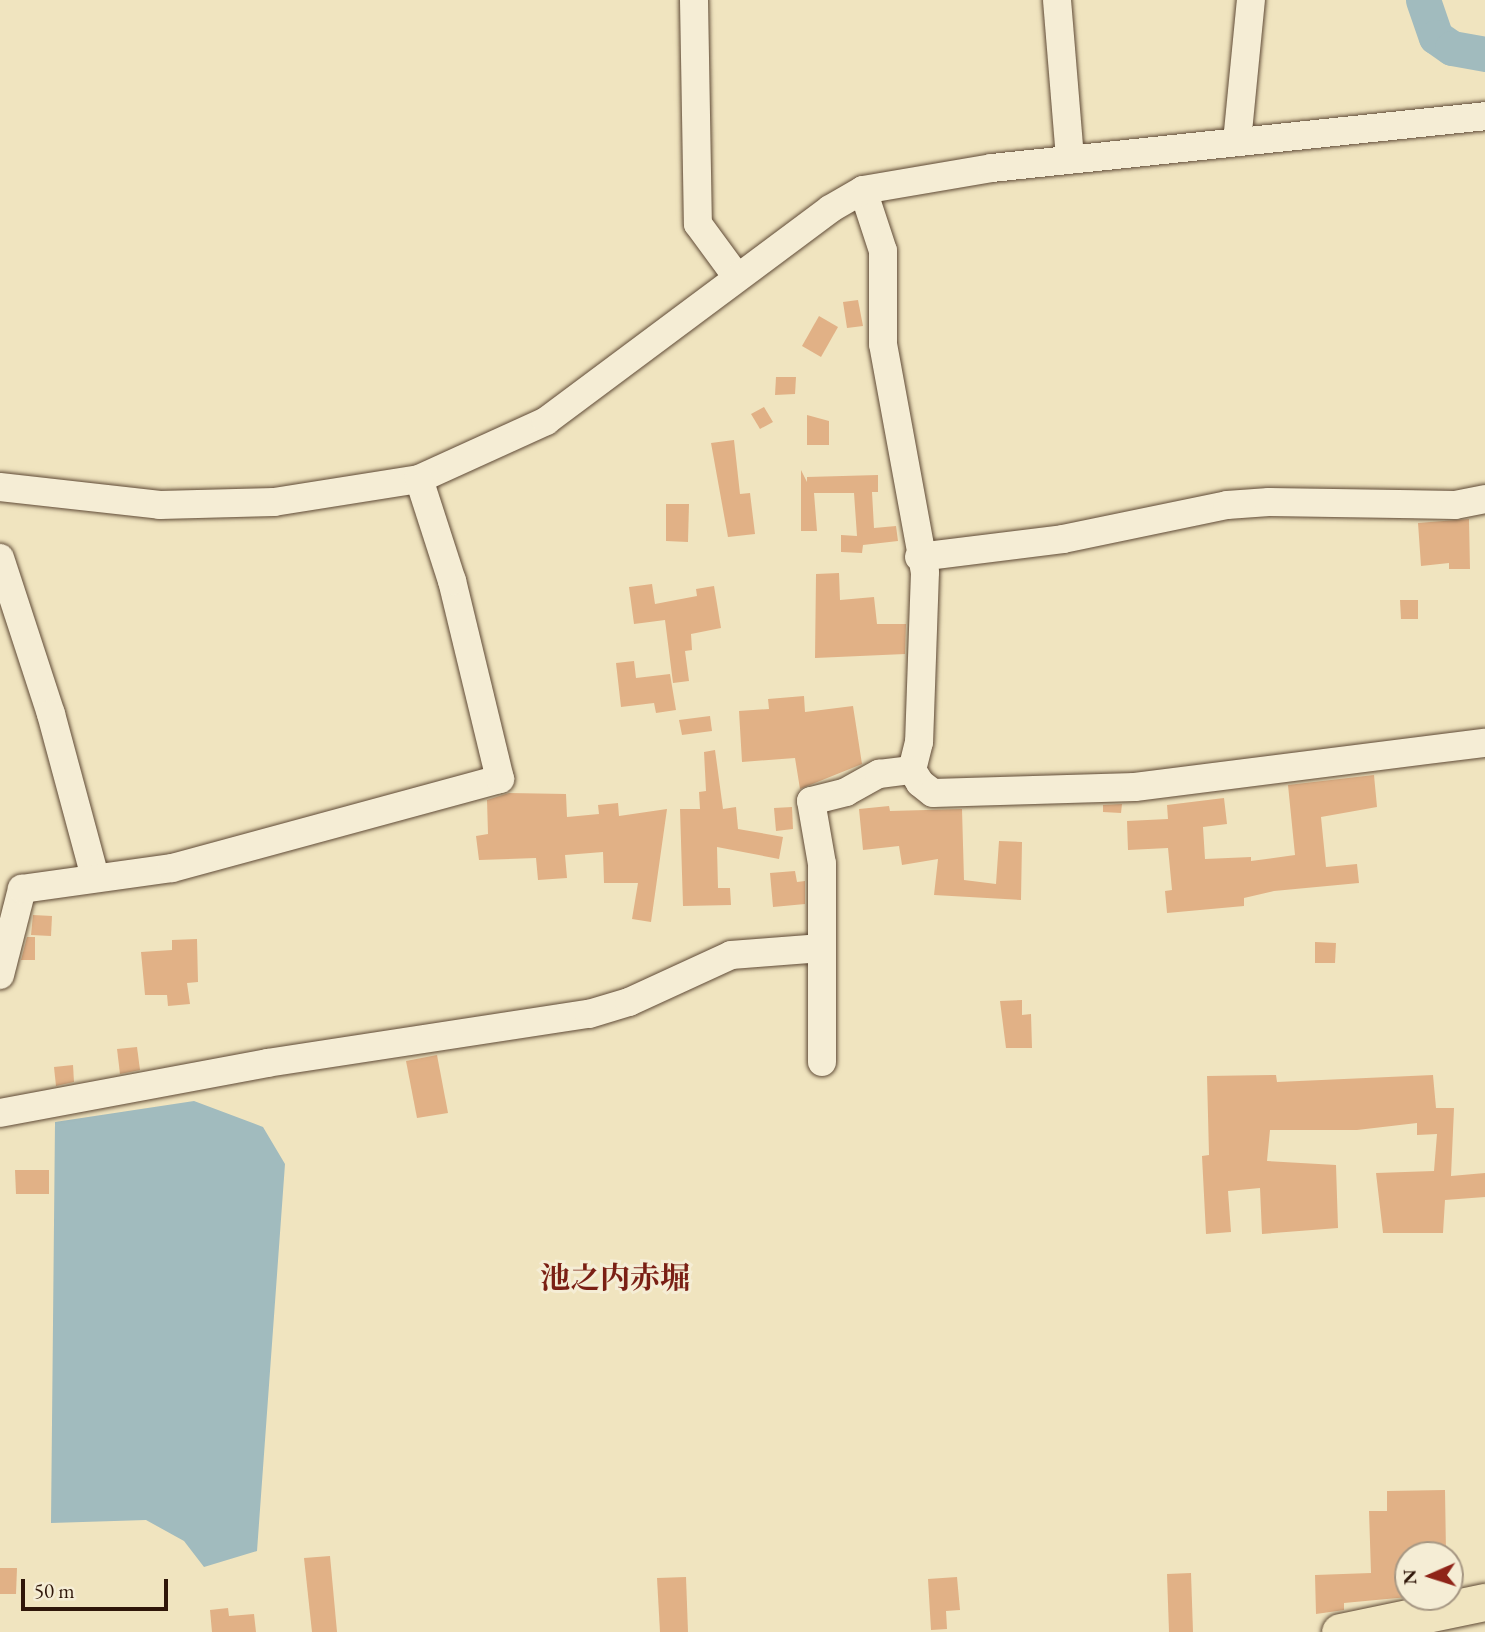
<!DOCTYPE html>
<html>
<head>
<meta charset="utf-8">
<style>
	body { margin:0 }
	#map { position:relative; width:1485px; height:1632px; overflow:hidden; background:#f0e4bf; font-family:"EB Garamond","Noto Serif JP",serif }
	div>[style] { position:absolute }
	.water>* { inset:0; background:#a1bbbe }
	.river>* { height:35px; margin:-17.5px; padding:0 17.5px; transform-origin:17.5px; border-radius:17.5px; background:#a1bbbe }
	.building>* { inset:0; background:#e1b186 }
	.roads { filter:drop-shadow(0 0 2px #5f4a36) drop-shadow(0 0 2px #5f4a36) }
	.minor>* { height:28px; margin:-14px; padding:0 14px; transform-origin:14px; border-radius:14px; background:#f5edd5 }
	.major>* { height:37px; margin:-18.5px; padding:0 18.5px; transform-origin:18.5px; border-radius:18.5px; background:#f0e4bf }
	span { translate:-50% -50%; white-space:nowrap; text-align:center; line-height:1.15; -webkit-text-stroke:6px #f5edd5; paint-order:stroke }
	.quarter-label { font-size:30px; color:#7a1f14; font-weight:700 }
	.north { position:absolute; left:1394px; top:1541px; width:70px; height:70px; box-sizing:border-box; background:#f5edd5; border:2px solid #a69783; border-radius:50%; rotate:267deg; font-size:19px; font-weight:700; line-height:28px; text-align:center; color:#2f1609 }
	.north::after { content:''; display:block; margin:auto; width:24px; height:32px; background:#8f2418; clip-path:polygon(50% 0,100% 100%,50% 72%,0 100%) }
	.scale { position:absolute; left:21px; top:1579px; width:147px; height:32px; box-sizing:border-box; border:4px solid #2f1609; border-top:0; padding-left:9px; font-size:21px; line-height:24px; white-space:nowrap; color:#2f1609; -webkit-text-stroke:5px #f5edd5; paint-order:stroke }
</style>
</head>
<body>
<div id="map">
	<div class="water">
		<div style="clip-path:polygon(194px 1101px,263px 1127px,285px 1164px,257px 1551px,204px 1567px,184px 1541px,146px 1520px,51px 1523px,55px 1122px)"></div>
	</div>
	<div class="river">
		<div style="left:1423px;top:0;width:39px;rotate:71deg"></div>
		<div style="left:1436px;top:37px;width:19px;rotate:35deg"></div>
		<div style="left:1452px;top:48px;width:34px;rotate:10deg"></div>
	</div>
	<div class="building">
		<div style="clip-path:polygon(858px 300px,863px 326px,847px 328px,843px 302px)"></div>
		<div style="clip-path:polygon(819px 316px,838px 327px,821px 357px,802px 346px)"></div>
		<div style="clip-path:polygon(776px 377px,796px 377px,795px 394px,775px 395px)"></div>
		<div style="clip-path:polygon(764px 407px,773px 422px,760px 429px,751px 414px)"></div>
		<div style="clip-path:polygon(807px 415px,829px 421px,829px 445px,807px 445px)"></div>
		<div style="clip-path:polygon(734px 440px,740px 494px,750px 493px,755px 534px,728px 537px,711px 443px)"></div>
		<div style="clip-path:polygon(801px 470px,807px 482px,807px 477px,878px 475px,878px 492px,872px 492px,874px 528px,896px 526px,898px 541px,863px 545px,862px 553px,841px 552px,841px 535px,857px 536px,854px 493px,814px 493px,817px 531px,801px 531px)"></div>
		<div style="clip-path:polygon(666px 504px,689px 504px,688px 542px,666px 541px)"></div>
		<div style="clip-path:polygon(1469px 519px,1470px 569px,1449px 569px,1449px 563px,1421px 566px,1418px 523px)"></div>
		<div style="clip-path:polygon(839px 573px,840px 600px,874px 597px,877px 624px,906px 624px,905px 654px,815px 658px,816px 574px)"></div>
		<div style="clip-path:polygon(652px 584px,655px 604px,697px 596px,696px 589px,714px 586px,721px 628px,691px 634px,692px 650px,685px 651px,689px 681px,673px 683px,665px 620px,634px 624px,629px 587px)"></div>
		<div style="clip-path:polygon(1400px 600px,1418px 600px,1418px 619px,1401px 619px)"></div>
		<div style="clip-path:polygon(634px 661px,636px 678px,670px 674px,676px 710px,656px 713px,654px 703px,621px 707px,616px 663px)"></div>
		<div style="clip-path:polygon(804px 696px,805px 712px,853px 706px,862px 764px,800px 789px,795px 758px,742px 762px,739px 711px,769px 709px,768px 699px)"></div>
		<div style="clip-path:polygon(710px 716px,712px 731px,682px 735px,679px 720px)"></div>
		<div style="clip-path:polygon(715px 750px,723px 809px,736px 807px,738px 829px,783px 837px,779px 859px,717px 847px,718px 888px,730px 888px,731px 905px,683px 906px,680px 809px,700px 809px,699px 792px,706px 791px,704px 752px)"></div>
		<div style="clip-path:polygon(1374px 775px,1377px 807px,1321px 817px,1326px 867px,1357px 864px,1359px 883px,1274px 891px,1244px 898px,1244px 906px,1167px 913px,1165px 891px,1172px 890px,1168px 848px,1128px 850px,1127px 821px,1168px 819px,1167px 805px,1224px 798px,1227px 824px,1203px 827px,1205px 859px,1251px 857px,1251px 861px,1295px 855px,1288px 785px)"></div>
		<div style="clip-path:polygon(509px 793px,566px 794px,567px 817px,599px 814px,598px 805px,618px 803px,619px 816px,667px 809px,651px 922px,632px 919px,638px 883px,604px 883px,603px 852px,565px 855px,567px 878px,538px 880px,536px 858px,479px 860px,476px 836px,488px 834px,487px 800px)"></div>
		<div style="clip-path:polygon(1122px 804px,1121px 813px,1103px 812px,1103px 805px)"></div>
		<div style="clip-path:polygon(889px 806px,890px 811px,962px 809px,964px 880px,996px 884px,999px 841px,1022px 842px,1021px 900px,934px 895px,938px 859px,902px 865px,899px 846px,863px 850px,859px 809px)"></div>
		<div style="clip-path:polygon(792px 807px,793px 829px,776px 831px,774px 808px)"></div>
		<div style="clip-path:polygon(795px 871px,797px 882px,805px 881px,805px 904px,773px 907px,770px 873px)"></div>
		<div style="clip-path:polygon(33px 915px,52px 916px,51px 936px,31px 935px)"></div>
		<div style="clip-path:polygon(27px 937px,35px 937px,35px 960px,21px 960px)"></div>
		<div style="clip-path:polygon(197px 939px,198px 982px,187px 983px,190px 1004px,168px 1006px,167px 995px,145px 995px,141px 952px,172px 950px,172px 940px)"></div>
		<div style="clip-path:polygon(1315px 942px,1336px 943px,1335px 963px,1315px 963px)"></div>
		<div style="clip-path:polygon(1022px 1000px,1022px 1015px,1031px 1014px,1032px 1048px,1006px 1048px,1000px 1001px)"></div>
		<div style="clip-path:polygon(137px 1047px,140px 1070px,120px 1074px,117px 1049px)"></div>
		<div style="clip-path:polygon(437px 1055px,448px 1113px,417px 1118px,406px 1061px)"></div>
		<div style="clip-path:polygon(73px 1065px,74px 1082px,56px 1086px,54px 1067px)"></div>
		<div style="clip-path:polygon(1276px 1075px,1277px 1082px,1433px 1075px,1436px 1108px,1454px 1108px,1451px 1176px,1485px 1173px,1485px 1197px,1445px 1200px,1443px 1233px,1383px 1233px,1376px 1173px,1434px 1171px,1437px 1134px,1417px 1135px,1417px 1123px,1357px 1130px,1270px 1130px,1267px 1161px,1336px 1165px,1338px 1228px,1262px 1234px,1260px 1188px,1228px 1191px,1231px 1232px,1206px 1234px,1202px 1156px,1209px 1155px,1207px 1076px)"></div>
		<div style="clip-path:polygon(15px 1170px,49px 1170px,49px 1194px,16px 1194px)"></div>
		<div style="clip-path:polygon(1445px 1490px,1446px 1553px,1407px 1554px,1408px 1597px,1344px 1603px,1344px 1610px,1316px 1614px,1315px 1575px,1371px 1573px,1369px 1511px,1387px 1511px,1387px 1491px)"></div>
		<div style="clip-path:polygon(330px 1556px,337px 1632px,312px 1632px,304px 1558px)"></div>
		<div style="clip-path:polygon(0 1568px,17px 1568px,16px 1594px,0 1594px)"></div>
		<div style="clip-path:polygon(1191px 1573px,1193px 1632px,1169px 1632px,1167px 1574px)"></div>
		<div style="clip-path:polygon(686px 1577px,688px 1632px,660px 1632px,657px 1578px)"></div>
		<div style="clip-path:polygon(957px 1577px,960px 1610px,946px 1611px,947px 1629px,931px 1630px,928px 1579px)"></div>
		<div style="clip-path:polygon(228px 1608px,229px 1616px,254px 1614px,256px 1632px,212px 1632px,210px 1610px)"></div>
	</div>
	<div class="roads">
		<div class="minor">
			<div style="left:694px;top:0;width:224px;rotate:89deg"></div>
			<div style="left:698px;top:224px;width:66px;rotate:53.7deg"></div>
			<div style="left:1057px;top:0;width:160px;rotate:85.3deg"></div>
			<div style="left:1237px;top:142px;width:143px;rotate:-84.4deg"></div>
			<div style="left:863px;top:190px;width:64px;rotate:71.8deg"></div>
			<div style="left:883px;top:251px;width:93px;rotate:90deg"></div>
			<div style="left:883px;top:344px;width:232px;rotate:79.6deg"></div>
			<div style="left:925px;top:572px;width:170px;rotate:92deg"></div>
			<div style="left:919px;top:742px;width:29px;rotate:104deg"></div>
			<div style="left:912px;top:770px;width:15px;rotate:58deg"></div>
			<div style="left:920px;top:783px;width:16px;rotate:38deg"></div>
			<div style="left:933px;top:793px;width:202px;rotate:-1.7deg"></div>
			<div style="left:1135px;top:787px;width:353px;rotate:-7.2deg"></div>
			<div style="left:0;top:487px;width:161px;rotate:6.4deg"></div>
			<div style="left:160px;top:505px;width:114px;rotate:-1.5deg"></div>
			<div style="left:274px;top:502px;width:147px;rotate:-9deg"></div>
			<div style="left:419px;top:479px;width:140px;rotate:-24.5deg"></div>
			<div style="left:546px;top:421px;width:354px;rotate:-36.7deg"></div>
			<div style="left:830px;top:209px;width:38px;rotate:-30deg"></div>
			<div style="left:863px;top:190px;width:131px;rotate:-9.7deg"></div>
			<div style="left:992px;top:168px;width:496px;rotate:-6deg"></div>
			<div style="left:919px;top:557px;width:145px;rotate:-7.1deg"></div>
			<div style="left:1063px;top:539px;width:167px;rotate:-11.7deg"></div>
			<div style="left:1227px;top:505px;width:42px;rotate:-4.1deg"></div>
			<div style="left:1269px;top:502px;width:186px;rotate:0.9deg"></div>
			<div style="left:1455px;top:505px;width:31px;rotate:-11deg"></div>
			<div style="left:0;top:558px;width:164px;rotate:71.9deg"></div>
			<div style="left:51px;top:714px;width:169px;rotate:74.9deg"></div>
			<div style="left:0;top:975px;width:89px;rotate:-75.7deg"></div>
			<div style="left:22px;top:889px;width:151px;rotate:-8deg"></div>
			<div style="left:172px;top:868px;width:340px;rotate:-15.2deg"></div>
			<div style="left:500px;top:779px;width:204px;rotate:-103.6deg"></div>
			<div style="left:452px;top:581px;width:107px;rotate:-107.9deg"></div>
			<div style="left:822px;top:1062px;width:198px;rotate:-90deg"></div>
			<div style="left:822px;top:864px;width:64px;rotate:-99.9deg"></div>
			<div style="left:811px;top:801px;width:36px;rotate:-14deg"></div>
			<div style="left:846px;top:792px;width:38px;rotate:-29deg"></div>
			<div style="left:879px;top:774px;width:33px;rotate:-7deg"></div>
			<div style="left:0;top:1113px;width:272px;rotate:-10.6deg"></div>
			<div style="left:267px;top:1063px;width:326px;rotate:-8.7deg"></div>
			<div style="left:589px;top:1014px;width:42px;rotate:-16.7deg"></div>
			<div style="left:629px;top:1002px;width:112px;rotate:-24.7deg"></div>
			<div style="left:731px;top:955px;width:91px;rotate:-4.4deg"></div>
		</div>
		<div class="major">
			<div style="left:1340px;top:1632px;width:148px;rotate:-11.7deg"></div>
		</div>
	</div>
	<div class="quarter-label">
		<span style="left:615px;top:1278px">池之内赤堀</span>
	</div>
	<div class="north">N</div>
	<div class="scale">50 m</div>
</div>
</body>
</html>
